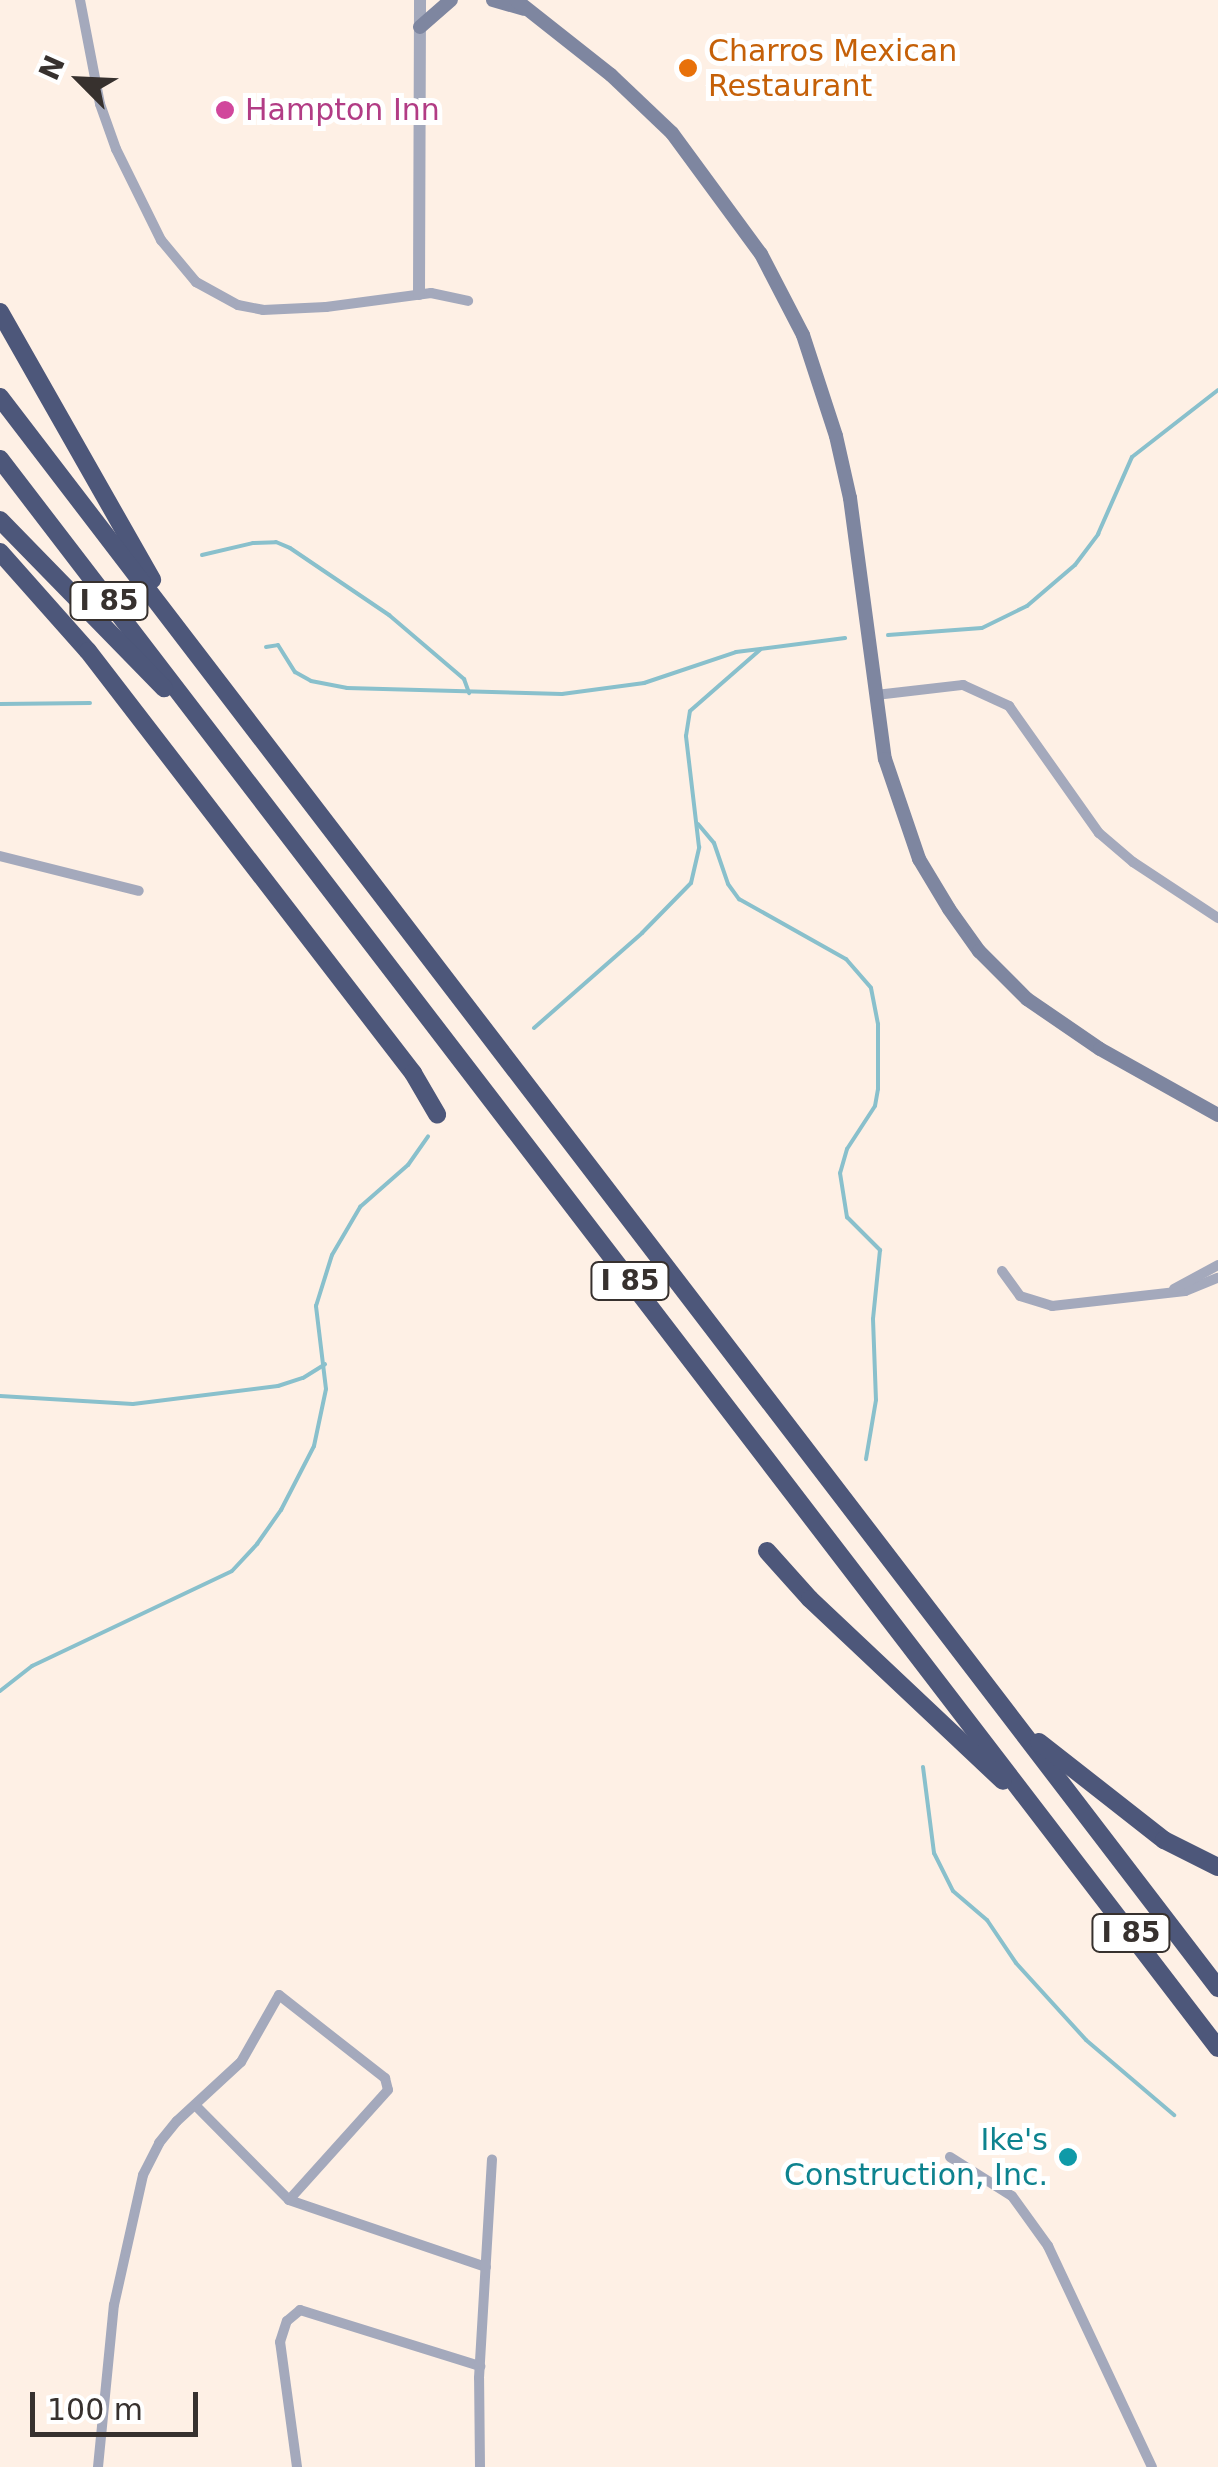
<!DOCTYPE html>
<html>
<head>
<meta charset="utf-8">
<style>
	body { margin:0 }
	#map { position:relative; width:1218px; height:2467px; overflow:hidden; background:#fef0e5; font-family:"DejaVu Sans",sans-serif }
	div>[style] { position:absolute }
	.stream>* { height:4px; margin:-2px; padding:0 2px; transform-origin:2px; border-radius:2px; background:#89c0cc }
	.minor>* { height:10px; margin:-5px; padding:0 5px; transform-origin:5px; border-radius:5px; background:#a4a9bc }
	.tertiary>* { height:12px; margin:-6px; padding:0 6px; transform-origin:6px; border-radius:6px; background:#a4a9bc }
	.secondary>* { height:14px; margin:-7px; padding:0 7px; transform-origin:7px; border-radius:7px; background:#7e86a0 }
	.motorway>* { height:18px; margin:-9px; padding:0 9px; transform-origin:9px; border-radius:9px; background:#4d577a }
	.dots>* { width:28px; height:28px; translate:-50% -50%; box-sizing:border-box; border:5px solid #fff; border-radius:50% }
	span { translate:-50% -50%; white-space:nowrap; text-align:center; line-height:1.15; -webkit-text-stroke:10px #fff; paint-order:stroke }
	.shield-label span { padding:2px 8px; background:#fff; border:2px solid; border-radius:8px; -webkit-text-stroke-width:0 }
	.shield-label { font-size:28px; color:#37312e; font-weight:700 }
	.food-label { font-size:30px; color:#c56008 }
	.left { translate:0 -50%; text-align:left }
	.hotel-label { font-size:30px; color:#b23c85 }
	.culture-label { font-size:30px; color:#0d838f }
	.right { translate:-100% -50%; text-align:right }
	.north { position:absolute; left:30px; top:30px; width:100px; height:100px; -webkit-text-stroke:8px #fff; paint-order:stroke; rotate:294deg; font-size:28px; font-weight:700; line-height:40px; text-align:center; color:#37312e }
	.north::after { content:''; display:block; margin:auto; width:35px; height:45px; background:#37312e; clip-path:polygon(50% 0,100% 100%,50% 72%,0 100%) }
	.scale { position:absolute; left:30px; top:2392px; width:168px; height:45px; box-sizing:border-box; border:5px solid #37312e; border-top:0; padding-left:12px; font-size:30px; line-height:35px; white-space:nowrap; color:#37312e; -webkit-text-stroke:8px #fff; paint-order:stroke }
</style>
</head>
<body>
<div id="map">
	<div class="stream">
		<div style="left:202px;top:555px;width:52px;rotate:-13.2deg"></div>
		<div style="left:253px;top:543px;width:23px;rotate:-2deg"></div>
		<div style="left:276px;top:542px;width:15px;rotate:23deg"></div>
		<div style="left:290px;top:548px;width:120px;rotate:34.1deg"></div>
		<div style="left:389px;top:615px;width:99px;rotate:40.5deg"></div>
		<div style="left:464px;top:679px;width:15px;rotate:70deg"></div>
		<div style="left:888px;top:635px;width:94px;rotate:-4.3deg"></div>
		<div style="left:982px;top:628px;width:50px;rotate:-26.1deg"></div>
		<div style="left:1027px;top:606px;width:63px;rotate:-40.5deg"></div>
		<div style="left:1075px;top:565px;width:39px;rotate:-53deg"></div>
		<div style="left:1098px;top:534px;width:84px;rotate:-66.2deg"></div>
		<div style="left:1132px;top:457px;width:109px;rotate:-37.9deg"></div>
		<div style="left:266px;top:647px;width:12px;rotate:-9deg"></div>
		<div style="left:278px;top:645px;width:32px;rotate:58deg"></div>
		<div style="left:295px;top:672px;width:18px;rotate:29deg"></div>
		<div style="left:311px;top:681px;width:37px;rotate:11deg"></div>
		<div style="left:347px;top:688px;width:215px;rotate:1.6deg"></div>
		<div style="left:562px;top:694px;width:83px;rotate:-7.6deg"></div>
		<div style="left:644px;top:683px;width:97px;rotate:-18.6deg"></div>
		<div style="left:736px;top:652px;width:110px;rotate:-7.3deg"></div>
		<div style="left:0;top:704px;width:90px;rotate:-0.6deg"></div>
		<div style="left:698px;top:824px;width:25px;rotate:50deg"></div>
		<div style="left:714px;top:843px;width:43px;rotate:71.1deg"></div>
		<div style="left:728px;top:884px;width:19px;rotate:54deg"></div>
		<div style="left:739px;top:899px;width:123px;rotate:29.3deg"></div>
		<div style="left:846px;top:959px;width:38px;rotate:49deg"></div>
		<div style="left:871px;top:988px;width:37px;rotate:79deg"></div>
		<div style="left:878px;top:1024px;width:65px;rotate:90deg"></div>
		<div style="left:878px;top:1089px;width:17px;rotate:100deg"></div>
		<div style="left:875px;top:1106px;width:51px;rotate:123.1deg"></div>
		<div style="left:847px;top:1149px;width:25px;rotate:106deg"></div>
		<div style="left:840px;top:1173px;width:45px;rotate:81deg"></div>
		<div style="left:847px;top:1217px;width:47px;rotate:45deg"></div>
		<div style="left:880px;top:1250px;width:69px;rotate:95.8deg"></div>
		<div style="left:873px;top:1319px;width:81px;rotate:87.9deg"></div>
		<div style="left:876px;top:1400px;width:60px;rotate:99.6deg"></div>
		<div style="left:534px;top:1028px;width:144px;rotate:-41.3deg"></div>
		<div style="left:642px;top:933px;width:70px;rotate:-45.6deg"></div>
		<div style="left:691px;top:883px;width:37px;rotate:-77deg"></div>
		<div style="left:699px;top:847px;width:112px;rotate:-96.7deg"></div>
		<div style="left:686px;top:736px;width:25px;rotate:-81deg"></div>
		<div style="left:690px;top:711px;width:93px;rotate:-41.1deg"></div>
		<div style="left:0;top:1396px;width:133px;rotate:3.4deg"></div>
		<div style="left:133px;top:1404px;width:146px;rotate:-7.1deg"></div>
		<div style="left:278px;top:1386px;width:26px;rotate:-18deg"></div>
		<div style="left:303px;top:1378px;width:26px;rotate:-32deg"></div>
		<div style="left:0;top:1691px;width:41px;rotate:-38deg"></div>
		<div style="left:32px;top:1666px;width:221px;rotate:-25.4deg"></div>
		<div style="left:232px;top:1571px;width:37px;rotate:-47deg"></div>
		<div style="left:257px;top:1544px;width:42px;rotate:-54.8deg"></div>
		<div style="left:281px;top:1510px;width:72px;rotate:-62.7deg"></div>
		<div style="left:314px;top:1446px;width:58px;rotate:-78.1deg"></div>
		<div style="left:326px;top:1389px;width:84px;rotate:-96.9deg"></div>
		<div style="left:316px;top:1306px;width:53px;rotate:-72.6deg"></div>
		<div style="left:332px;top:1255px;width:56px;rotate:-59.7deg"></div>
		<div style="left:360px;top:1207px;width:64px;rotate:-41.2deg"></div>
		<div style="left:408px;top:1165px;width:35px;rotate:-55deg"></div>
		<div style="left:923px;top:1767px;width:87px;rotate:82.7deg"></div>
		<div style="left:934px;top:1853px;width:42px;rotate:63.4deg"></div>
		<div style="left:953px;top:1891px;width:45px;rotate:40.5deg"></div>
		<div style="left:987px;top:1920px;width:52px;rotate:56deg"></div>
		<div style="left:1016px;top:1963px;width:104px;rotate:47.7deg"></div>
		<div style="left:1086px;top:2040px;width:116px;rotate:40.4deg"></div>
	</div>
	<div class="minor">
		<div style="left:80px;top:0;width:106px;rotate:79.1deg"></div>
		<div style="left:100px;top:104px;width:48px;rotate:70.4deg"></div>
		<div style="left:116px;top:149px;width:102px;rotate:63.7deg"></div>
		<div style="left:161px;top:240px;width:55px;rotate:50.2deg"></div>
		<div style="left:196px;top:282px;width:48px;rotate:28.7deg"></div>
		<div style="left:238px;top:305px;width:25px;rotate:11deg"></div>
		<div style="left:263px;top:310px;width:63px;rotate:-2.7deg"></div>
		<div style="left:326px;top:307px;width:106px;rotate:-7.6deg"></div>
		<div style="left:431px;top:293px;width:38px;rotate:12deg"></div>
		<div style="left:876px;top:695px;width:88px;rotate:-6.6deg"></div>
		<div style="left:963px;top:685px;width:51px;rotate:24.5deg"></div>
		<div style="left:1009px;top:706px;width:156px;rotate:54.7deg"></div>
		<div style="left:1099px;top:833px;width:45px;rotate:40.5deg"></div>
		<div style="left:1133px;top:862px;width:102px;rotate:33.4deg"></div>
		<div style="left:0;top:856px;width:143px;rotate:14.1deg"></div>
		<div style="left:1002px;top:1271px;width:31px;rotate:54deg"></div>
		<div style="left:1020px;top:1296px;width:34px;rotate:17deg"></div>
		<div style="left:1052px;top:1306px;width:134px;rotate:-6.4deg"></div>
		<div style="left:1185px;top:1291px;width:35px;rotate:-22deg"></div>
		<div style="left:1174px;top:1289px;width:50px;rotate:-28.6deg"></div>
		<div style="left:196px;top:2106px;width:132px;rotate:45.3deg"></div>
		<div style="left:950px;top:2157px;width:73px;rotate:32.2deg"></div>
		<div style="left:1012px;top:2196px;width:62px;rotate:54.2deg"></div>
		<div style="left:1048px;top:2246px;width:244px;rotate:64.8deg"></div>
		<div style="left:98px;top:2467px;width:163px;rotate:-84.4deg"></div>
		<div style="left:114px;top:2305px;width:133px;rotate:-77.4deg"></div>
		<div style="left:143px;top:2175px;width:36px;rotate:-63deg"></div>
		<div style="left:159px;top:2143px;width:28px;rotate:-51deg"></div>
		<div style="left:177px;top:2121px;width:87px;rotate:-42.7deg"></div>
		<div style="left:241px;top:2062px;width:77px;rotate:-60.4deg"></div>
		<div style="left:279px;top:1995px;width:135px;rotate:38.1deg"></div>
		<div style="left:385px;top:2078px;width:12px;rotate:76deg"></div>
		<div style="left:388px;top:2090px;width:148px;rotate:132deg"></div>
		<div style="left:289px;top:2200px;width:208px;rotate:18.8deg"></div>
		<div style="left:297px;top:2467px;width:126px;rotate:-97.7deg"></div>
		<div style="left:280px;top:2342px;width:22px;rotate:-72deg"></div>
		<div style="left:287px;top:2321px;width:17px;rotate:-40deg"></div>
		<div style="left:300px;top:2310px;width:189px;rotate:17.3deg"></div>
		<div style="left:480px;top:2467px;width:89px;rotate:-90.6deg"></div>
		<div style="left:479px;top:2378px;width:219px;rotate:-86.6deg"></div>
	</div>
	<div class="tertiary">
		<div style="left:419px;top:294px;width:294px;rotate:-89.8deg"></div>
	</div>
	<div class="secondary">
		<div style="left:493px;top:0;width:32px;rotate:16deg"></div>
		<div style="left:516px;top:0;width:121px;rotate:38.3deg"></div>
		<div style="left:611px;top:75px;width:84px;rotate:43.6deg"></div>
		<div style="left:672px;top:133px;width:150px;rotate:53.7deg"></div>
		<div style="left:761px;top:254px;width:91px;rotate:62.6deg"></div>
		<div style="left:803px;top:335px;width:106px;rotate:71.9deg"></div>
		<div style="left:836px;top:436px;width:64px;rotate:77.3deg"></div>
		<div style="left:850px;top:498px;width:263px;rotate:82.4deg"></div>
		<div style="left:885px;top:759px;width:106px;rotate:71.2deg"></div>
		<div style="left:919px;top:859px;width:58px;rotate:59deg"></div>
		<div style="left:949px;top:909px;width:52px;rotate:54.5deg"></div>
		<div style="left:979px;top:951px;width:68px;rotate:45deg"></div>
		<div style="left:1027px;top:999px;width:88px;rotate:34.4deg"></div>
		<div style="left:1100px;top:1049px;width:135px;rotate:29.2deg"></div>
		<div style="left:420px;top:27px;width:41px;rotate:-41.1deg"></div>
	</div>
	<div class="motorway">
		<div style="left:0;top:312px;width:308px;rotate:60.4deg"></div>
		<div style="left:0;top:397px;width:2004px;rotate:52.56deg"></div>
		<div style="left:0;top:459px;width:2002px;rotate:52.53deg"></div>
		<div style="left:0;top:520px;width:235px;rotate:45.7deg"></div>
		<div style="left:0;top:552px;width:132px;rotate:48.4deg"></div>
		<div style="left:88px;top:651px;width:533px;rotate:52.4deg"></div>
		<div style="left:413px;top:1073px;width:48px;rotate:59.7deg"></div>
		<div style="left:767px;top:1551px;width:64px;rotate:48.1deg"></div>
		<div style="left:810px;top:1599px;width:265px;rotate:43.3deg"></div>
		<div style="left:1039px;top:1742px;width:159px;rotate:38.1deg"></div>
		<div style="left:1164px;top:1840px;width:60px;rotate:26.6deg"></div>
	</div>
	<div class="dots">
		<div style="left:688px;top:68px;background:#e8710a"></div>
		<div style="left:225px;top:110px;background:#d1479c"></div>
		<div style="left:1068px;top:2157px;background:#0f9aa8"></div>
	</div>
	<div class="shield-label">
		<span style="left:109px;top:601px">I 85</span>
		<span style="left:630px;top:1281px">I 85</span>
		<span style="left:1131px;top:1933px">I 85</span>
	</div>
	<div class="food-label">
		<span class="left" style="left:708px;top:68px">Charros Mexican<br>Restaurant</span>
	</div>
	<div class="hotel-label">
		<span class="left" style="left:245px;top:110px">Hampton Inn</span>
	</div>
	<div class="culture-label">
		<span class="right" style="left:1048px;top:2157px">Ike's<br>Construction, Inc.</span>
	</div>
	<div class="north">N</div>
	<div class="scale">100 m</div>
</div>
</body>
</html>
